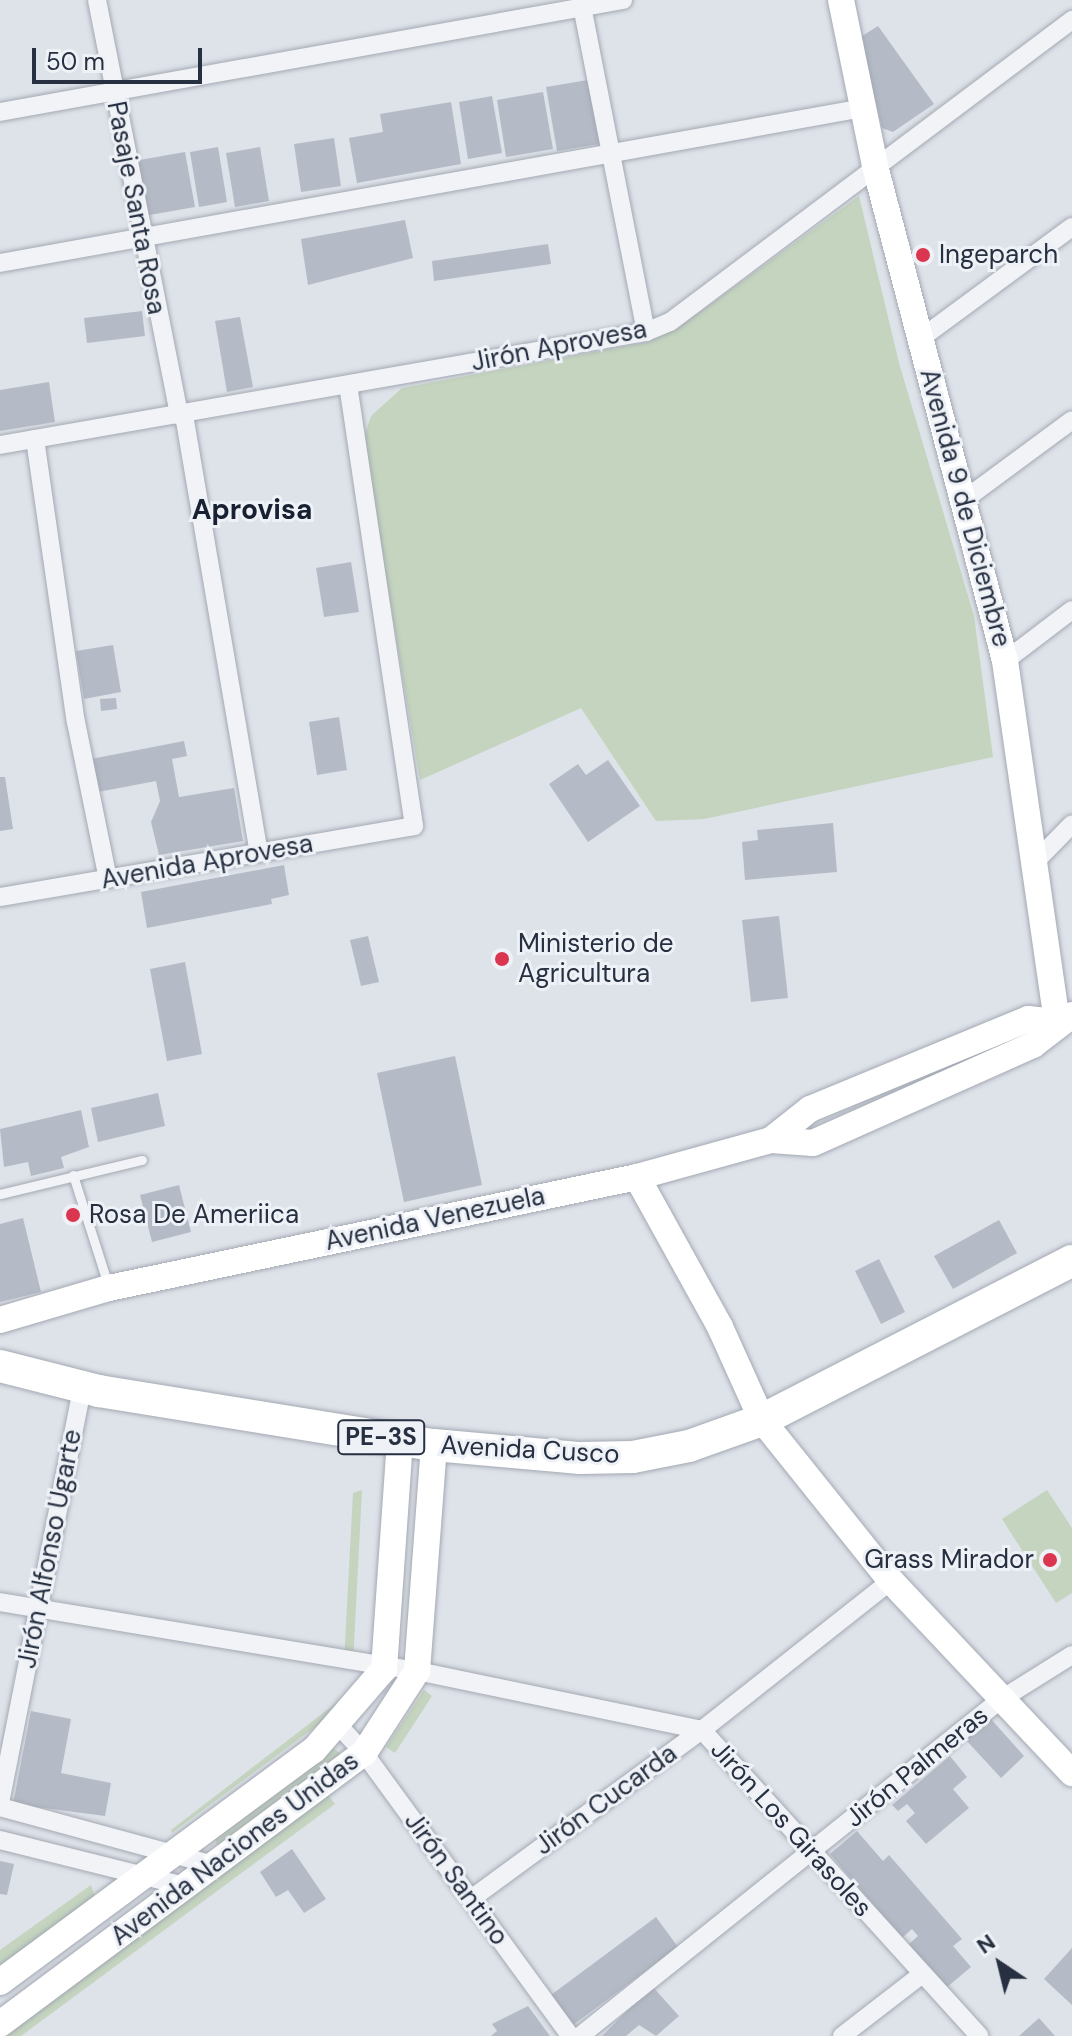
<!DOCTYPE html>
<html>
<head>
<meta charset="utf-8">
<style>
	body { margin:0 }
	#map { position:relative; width:1072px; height:2036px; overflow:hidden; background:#dee2e9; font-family:"DM Sans",sans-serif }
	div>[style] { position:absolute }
	.green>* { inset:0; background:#c4d4be }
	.building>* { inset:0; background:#b5bbc6 }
	.roads { filter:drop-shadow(0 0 2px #a3a9b3) drop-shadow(0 0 2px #a3a9b3) }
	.lane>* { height:9px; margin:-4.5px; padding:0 4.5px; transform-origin:4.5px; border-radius:4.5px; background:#f1f3f7 }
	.street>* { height:18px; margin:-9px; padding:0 9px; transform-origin:9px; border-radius:9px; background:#f1f3f7 }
	.secondary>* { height:26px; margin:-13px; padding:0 13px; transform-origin:13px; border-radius:13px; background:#fff }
	.highway>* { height:32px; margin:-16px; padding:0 16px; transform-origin:16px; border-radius:16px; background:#fff }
	.dots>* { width:22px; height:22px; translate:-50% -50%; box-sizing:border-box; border:4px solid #eef1f6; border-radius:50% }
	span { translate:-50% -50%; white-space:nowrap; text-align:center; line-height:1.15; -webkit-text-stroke:6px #eef1f6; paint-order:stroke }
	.shield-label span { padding:2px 6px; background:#eef1f6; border:2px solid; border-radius:6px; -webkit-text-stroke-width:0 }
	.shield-label { font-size:24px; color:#263041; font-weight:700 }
	.street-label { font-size:26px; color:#263041 }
	.poi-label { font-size:26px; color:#263041 }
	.left { translate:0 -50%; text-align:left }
	.right { translate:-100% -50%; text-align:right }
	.neighbourhood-label { font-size:28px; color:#182132; font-weight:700 }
	.north { position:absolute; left:960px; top:1924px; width:80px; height:80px; -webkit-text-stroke:6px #eef1f6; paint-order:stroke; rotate:325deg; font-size:22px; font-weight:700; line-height:32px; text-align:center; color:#263041 }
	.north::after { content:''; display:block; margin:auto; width:28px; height:36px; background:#263041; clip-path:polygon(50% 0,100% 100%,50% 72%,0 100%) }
	.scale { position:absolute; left:32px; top:48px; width:170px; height:36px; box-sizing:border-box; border:4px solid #263041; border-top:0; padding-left:10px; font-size:24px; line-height:28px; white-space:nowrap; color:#263041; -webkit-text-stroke:6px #eef1f6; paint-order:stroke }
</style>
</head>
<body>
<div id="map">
	<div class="green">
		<div style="clip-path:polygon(859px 196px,899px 363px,974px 616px,993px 757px,704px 819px,656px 821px,581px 708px,420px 780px,363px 440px,371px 416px,402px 388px,648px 342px,686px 322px)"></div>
		<div style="clip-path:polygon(362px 1490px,353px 1663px,344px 1662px,353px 1493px)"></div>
		<div style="clip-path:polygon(1047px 1490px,1072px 1528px,1072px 1593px,1056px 1603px,1002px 1519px)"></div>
		<div style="clip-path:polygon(353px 1690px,357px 1696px,172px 1833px,171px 1830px)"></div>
		<div style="clip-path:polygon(424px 1690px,432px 1696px,395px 1753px,386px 1747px)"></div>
		<div style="clip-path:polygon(333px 1748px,342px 1755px,218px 1847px,214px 1836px)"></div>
		<div style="clip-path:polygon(327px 1793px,335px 1804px,21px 2036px,0 2036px)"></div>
		<div style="clip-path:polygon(91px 1885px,95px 1897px,0 1965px,0 1950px)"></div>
	</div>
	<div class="building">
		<div style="clip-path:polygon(878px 26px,934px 104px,893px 132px,882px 128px,859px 38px)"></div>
		<div style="clip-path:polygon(594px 79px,605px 143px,557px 151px,546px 87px)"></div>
		<div style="clip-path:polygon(543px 92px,553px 149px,506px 157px,497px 100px)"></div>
		<div style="clip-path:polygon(492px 96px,502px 153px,468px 159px,459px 102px)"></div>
		<div style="clip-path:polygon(451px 102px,461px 164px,357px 183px,349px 138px,383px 132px,380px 114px)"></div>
		<div style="clip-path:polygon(334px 138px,341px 186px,301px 192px,294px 144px)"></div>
		<div style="clip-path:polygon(218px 147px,227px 202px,199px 207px,190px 152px)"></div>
		<div style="clip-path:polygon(260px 147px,269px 201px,235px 207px,226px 153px)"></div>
		<div style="clip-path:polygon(185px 152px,195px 207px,144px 216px,134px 161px)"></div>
		<div style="clip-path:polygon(405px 220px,413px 258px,308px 285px,301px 239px)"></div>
		<div style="clip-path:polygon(548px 244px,551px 264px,434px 281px,432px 261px)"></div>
		<div style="clip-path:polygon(142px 311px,145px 336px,87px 343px,84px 318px)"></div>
		<div style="clip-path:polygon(240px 317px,253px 387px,227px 392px,215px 321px)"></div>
		<div style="clip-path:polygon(49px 382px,55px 422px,0 431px,0 390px)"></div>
		<div style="clip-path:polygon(351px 562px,359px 612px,324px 617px,316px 568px)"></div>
		<div style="clip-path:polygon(113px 645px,121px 692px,84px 699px,76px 651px)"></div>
		<div style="clip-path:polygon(116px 698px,117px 709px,101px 711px,100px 699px)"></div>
		<div style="clip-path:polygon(339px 717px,347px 770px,317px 775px,309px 722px)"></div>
		<div style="clip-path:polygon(184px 741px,187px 756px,172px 759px,179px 797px,234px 788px,243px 841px,159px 855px,151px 822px,160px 801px,156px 781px,98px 792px,91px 759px)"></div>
		<div style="clip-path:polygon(608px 760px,640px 806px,588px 842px,549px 784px,578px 764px,586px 775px)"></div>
		<div style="clip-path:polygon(0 777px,5px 777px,13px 829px,0 831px)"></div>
		<div style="clip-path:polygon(833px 823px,837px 872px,745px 880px,742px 842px,758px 840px,757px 830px)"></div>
		<div style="clip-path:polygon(284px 865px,289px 895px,271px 899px,272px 904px,147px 928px,141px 892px)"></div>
		<div style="clip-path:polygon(779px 916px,788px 998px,751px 1002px,742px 920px)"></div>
		<div style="clip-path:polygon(368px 936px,379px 982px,361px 986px,350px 940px)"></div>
		<div style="clip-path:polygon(185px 962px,202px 1054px,167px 1061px,150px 969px)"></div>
		<div style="clip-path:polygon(455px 1056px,482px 1185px,404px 1202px,377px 1073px)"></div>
		<div style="clip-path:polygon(158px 1093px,165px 1126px,98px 1142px,91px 1108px)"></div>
		<div style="clip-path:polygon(81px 1110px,89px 1147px,61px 1157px,64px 1168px,31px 1176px,28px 1162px,4px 1167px,0 1129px)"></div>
		<div style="clip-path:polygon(179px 1185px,191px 1232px,152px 1242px,140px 1195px)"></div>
		<div style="clip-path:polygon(23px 1218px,41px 1292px,0 1302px,0 1224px)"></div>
		<div style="clip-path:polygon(999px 1220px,1017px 1253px,953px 1289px,934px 1256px)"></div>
		<div style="clip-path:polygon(879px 1259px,905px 1312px,881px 1324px,855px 1271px)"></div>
		<div style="clip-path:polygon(31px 1711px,71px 1719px,61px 1773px,111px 1783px,105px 1816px,13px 1804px)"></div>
		<div style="clip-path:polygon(990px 1718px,1024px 1756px,1001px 1778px,966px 1740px)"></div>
		<div style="clip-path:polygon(950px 1756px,967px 1777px,953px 1789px,969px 1808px,926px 1844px,906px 1821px,915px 1813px,907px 1804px,898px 1811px,892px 1805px)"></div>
		<div style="clip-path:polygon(857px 1831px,883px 1861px,889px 1855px,962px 1939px,953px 1946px,971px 1967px,946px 1988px,909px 1944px,918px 1936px,912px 1929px,902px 1938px,830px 1854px)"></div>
		<div style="clip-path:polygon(292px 1849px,326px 1899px,304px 1913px,288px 1890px,276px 1897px,260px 1872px)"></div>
		<div style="clip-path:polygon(0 1861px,14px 1864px,7px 1895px,0 1894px)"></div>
		<div style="clip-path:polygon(656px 1917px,678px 1947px,573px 2025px,551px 1995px)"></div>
		<div style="clip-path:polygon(1072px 1948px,1072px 2005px,1044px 1979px)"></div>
		<div style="clip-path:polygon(652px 1986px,679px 2016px,656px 2036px,639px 2025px,626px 2036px,602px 2036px)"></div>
		<div style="clip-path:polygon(528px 2006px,550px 2036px,491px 2036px,497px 2031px,492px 2024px)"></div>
		<div style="clip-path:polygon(1039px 2018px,1055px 2036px,1019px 2036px)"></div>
	</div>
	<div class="roads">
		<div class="lane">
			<div style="left:73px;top:1175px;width:115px;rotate:72.3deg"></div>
			<div style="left:0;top:1194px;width:146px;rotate:-13.5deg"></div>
		</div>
		<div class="street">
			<div style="left:97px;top:0;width:424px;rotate:78.8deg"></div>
			<div style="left:582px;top:6px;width:332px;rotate:78.9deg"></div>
			<div style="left:0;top:112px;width:633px;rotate:-10.19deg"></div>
			<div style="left:0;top:263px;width:877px;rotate:-10.18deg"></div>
			<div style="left:920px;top:339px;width:189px;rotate:-36.4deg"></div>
			<div style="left:184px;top:415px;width:444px;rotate:80.3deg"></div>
			<div style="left:35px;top:439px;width:286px;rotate:81.8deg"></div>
			<div style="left:76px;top:722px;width:160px;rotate:78.5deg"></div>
			<div style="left:0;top:445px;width:656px;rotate:-9.92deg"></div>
			<div style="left:646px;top:332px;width:26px;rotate:-23deg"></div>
			<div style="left:670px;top:322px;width:503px;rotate:-36.92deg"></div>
			<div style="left:964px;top:500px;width:134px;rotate:-36.5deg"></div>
			<div style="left:1005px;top:661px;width:84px;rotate:-37.3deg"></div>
			<div style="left:1034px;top:863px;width:54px;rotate:-45.7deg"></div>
			<div style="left:0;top:897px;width:420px;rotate:-9.7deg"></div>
			<div style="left:414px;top:826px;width:445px;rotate:-98.5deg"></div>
			<div style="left:0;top:1602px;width:423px;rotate:9.4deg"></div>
			<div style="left:417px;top:1671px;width:291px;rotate:11.7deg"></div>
			<div style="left:702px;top:1730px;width:413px;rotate:47.8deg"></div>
			<div style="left:339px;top:1726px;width:37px;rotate:47deg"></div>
			<div style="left:364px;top:1753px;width:350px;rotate:53.9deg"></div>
			<div style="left:0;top:1803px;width:423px;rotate:-78.8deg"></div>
			<div style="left:0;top:1807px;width:222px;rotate:15.2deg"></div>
			<div style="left:0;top:1840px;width:191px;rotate:14deg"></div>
			<div style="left:471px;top:1899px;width:286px;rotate:-36.2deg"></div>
			<div style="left:702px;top:1730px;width:241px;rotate:-38.3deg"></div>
			<div style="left:580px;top:2036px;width:538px;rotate:-38.66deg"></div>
			<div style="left:1000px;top:1700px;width:85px;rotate:-32deg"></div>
			<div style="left:842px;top:2036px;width:100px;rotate:-37.7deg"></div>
		</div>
		<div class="secondary">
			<div style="left:841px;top:0;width:169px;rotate:78.4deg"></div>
			<div style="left:875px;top:166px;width:512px;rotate:75.28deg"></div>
			<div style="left:1005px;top:661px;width:365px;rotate:81.8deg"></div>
			<div style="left:771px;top:1140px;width:50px;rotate:-38.5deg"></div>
			<div style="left:810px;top:1109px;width:236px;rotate:-22.4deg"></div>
			<div style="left:1028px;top:1019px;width:29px;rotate:6deg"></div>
			<div style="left:637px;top:1177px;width:171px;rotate:61deg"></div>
			<div style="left:720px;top:1327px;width:102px;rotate:65.7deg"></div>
			<div style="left:762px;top:1420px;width:206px;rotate:51.3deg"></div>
			<div style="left:891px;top:1581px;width:264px;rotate:46.7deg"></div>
			<div style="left:0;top:1320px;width:114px;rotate:-16.4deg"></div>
			<div style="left:109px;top:1288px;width:540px;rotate:-11.87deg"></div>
			<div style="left:637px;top:1177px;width:139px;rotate:-15.4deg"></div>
			<div style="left:771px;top:1140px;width:42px;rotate:4.1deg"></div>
			<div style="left:813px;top:1143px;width:241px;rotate:-24deg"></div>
			<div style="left:1033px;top:1045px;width:49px;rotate:-37.6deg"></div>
			<div style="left:0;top:1982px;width:390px;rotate:-36.5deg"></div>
			<div style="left:314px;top:1750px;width:107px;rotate:-49.2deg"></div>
			<div style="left:384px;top:1669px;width:230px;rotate:-86deg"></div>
			<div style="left:0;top:2024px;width:454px;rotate:-36.7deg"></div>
			<div style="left:364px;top:1753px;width:98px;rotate:-57.1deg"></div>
			<div style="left:417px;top:1671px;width:227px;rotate:-85.7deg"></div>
		</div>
		<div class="highway">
			<div style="left:0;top:1366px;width:102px;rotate:14.2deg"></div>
			<div style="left:99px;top:1391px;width:339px;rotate:9.2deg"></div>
			<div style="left:434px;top:1445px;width:147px;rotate:5.1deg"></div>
			<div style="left:580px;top:1458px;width:53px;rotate:-1.1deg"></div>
			<div style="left:633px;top:1457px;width:57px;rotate:-11.1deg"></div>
			<div style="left:689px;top:1446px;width:77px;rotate:-19.6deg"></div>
			<div style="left:762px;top:1420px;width:348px;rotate:-27.2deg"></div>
		</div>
	</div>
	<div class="dots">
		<div style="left:923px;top:255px;background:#db3650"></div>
		<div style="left:502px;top:959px;background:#db3650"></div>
		<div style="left:73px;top:1215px;background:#db3650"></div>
		<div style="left:1050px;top:1560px;background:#db3650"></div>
	</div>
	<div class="shield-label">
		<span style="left:381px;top:1437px">PE-3S</span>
	</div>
	<div class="street-label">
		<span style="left:136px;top:208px;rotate:79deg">Pasaje Santa Rosa</span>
		<span style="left:559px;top:346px;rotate:-11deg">Jirón Aprovesa</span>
		<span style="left:965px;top:508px;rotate:75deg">Avenida 9 de Diciembre</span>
		<span style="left:207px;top:862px;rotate:-10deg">Avenida Aprovesa</span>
		<span style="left:435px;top:1219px;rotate:-12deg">Avenida Venezuela</span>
		<span style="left:530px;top:1450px;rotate:3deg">Avenida Cusco</span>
		<span style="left:50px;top:1549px;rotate:-79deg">Jirón Alfonso Ugarte</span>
		<span style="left:917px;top:1767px;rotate:-39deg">Jirón Palmeras</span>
		<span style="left:606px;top:1800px;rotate:-36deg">Jirón Cucarda</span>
		<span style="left:791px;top:1829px;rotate:48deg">Jirón Los Girasoles</span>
		<span style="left:235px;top:1849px;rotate:-37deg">Avenida Naciones Unidas</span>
		<span style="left:456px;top:1879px;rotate:54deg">Jirón Santino</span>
	</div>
	<div class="poi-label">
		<span class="left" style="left:939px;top:255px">Ingeparch</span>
		<span class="left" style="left:518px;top:959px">Ministerio de<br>Agricultura</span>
		<span class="left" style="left:89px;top:1215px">Rosa De Ameriica</span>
		<span class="right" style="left:1034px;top:1560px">Grass Mirador</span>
	</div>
	<div class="neighbourhood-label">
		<span style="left:252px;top:510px">Aprovisa</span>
	</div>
	<div class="north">N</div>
	<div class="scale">50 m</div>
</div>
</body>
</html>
